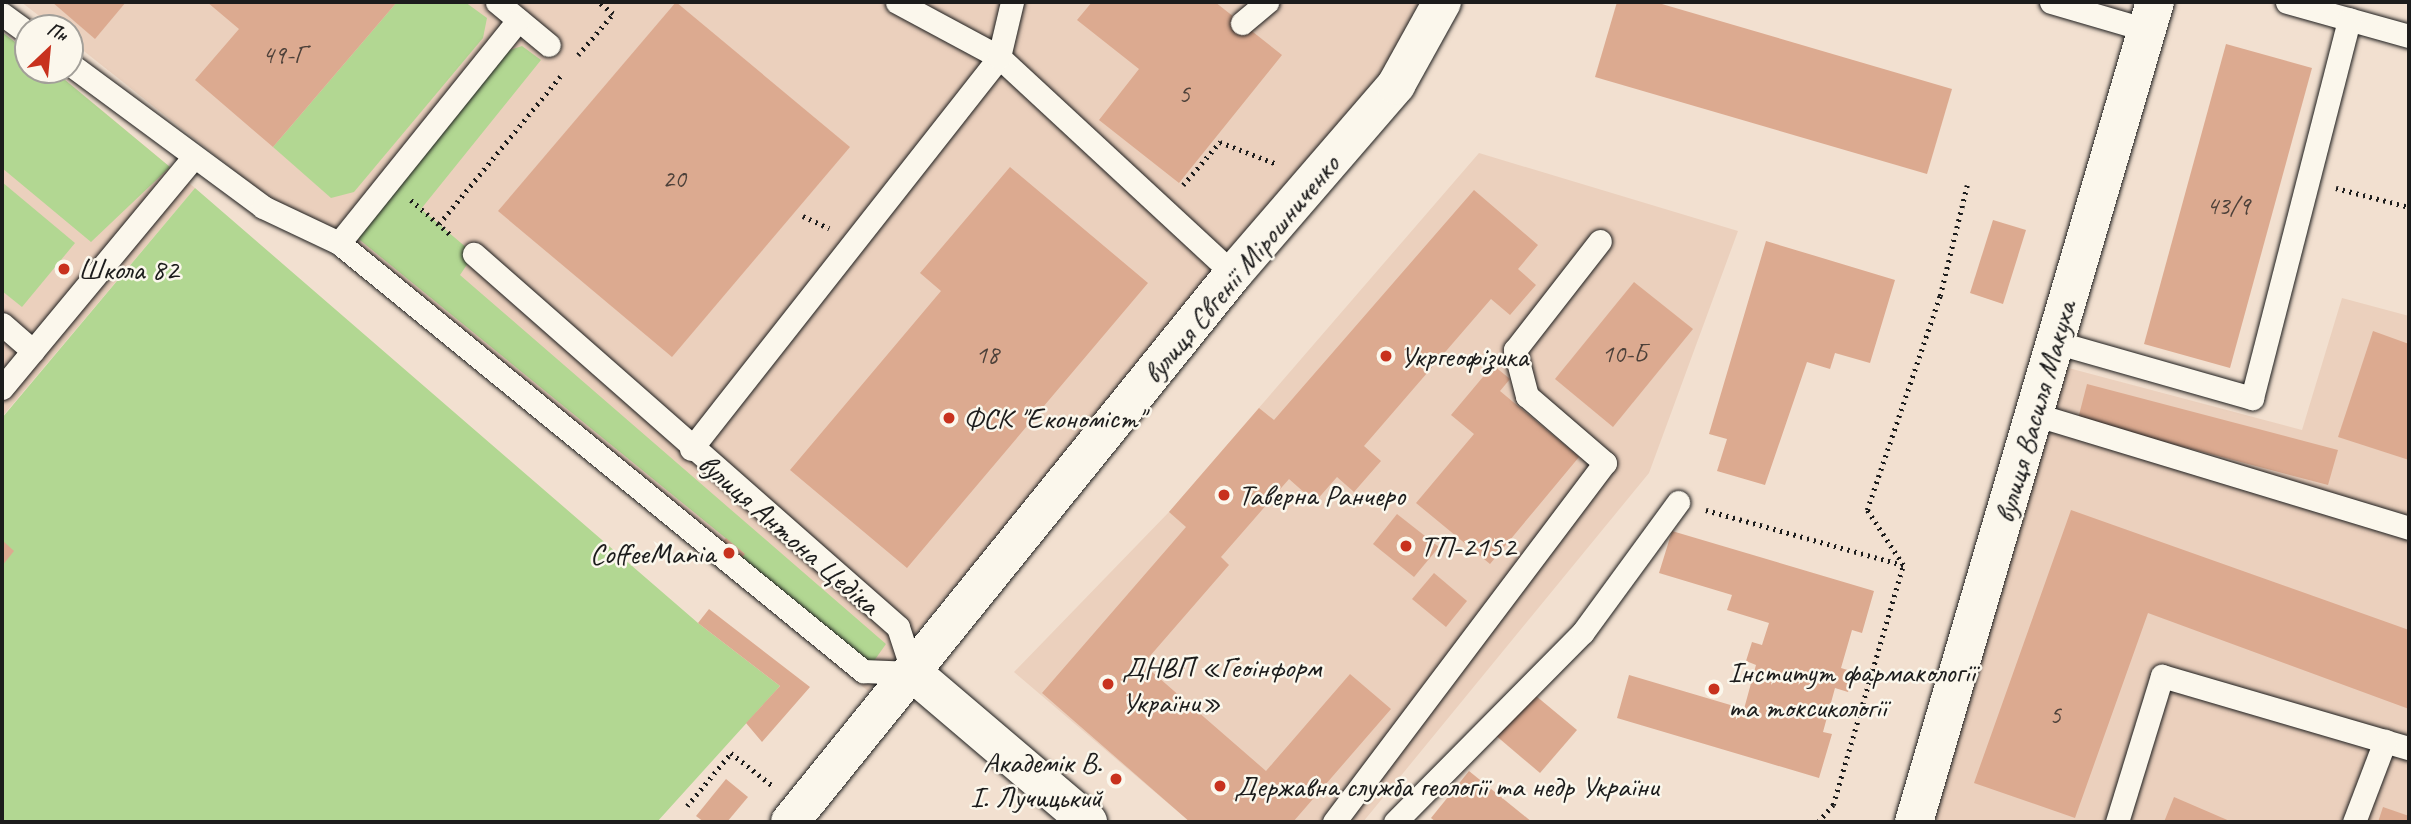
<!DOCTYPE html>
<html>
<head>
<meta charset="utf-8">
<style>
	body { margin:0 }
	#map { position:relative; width:2411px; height:824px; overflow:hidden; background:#f2e0d0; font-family:Caveat,sans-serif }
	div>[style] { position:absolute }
	.built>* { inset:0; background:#ebd0bd }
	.green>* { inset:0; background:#b2d792 }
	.building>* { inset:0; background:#dcaa90 }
	.path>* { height:4.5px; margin-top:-2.25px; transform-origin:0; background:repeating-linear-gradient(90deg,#1c1c1c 0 2px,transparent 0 7px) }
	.roads { filter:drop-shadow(0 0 2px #1c1c1c) drop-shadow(0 0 2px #1c1c1c) }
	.service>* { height:23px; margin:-11.5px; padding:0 11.5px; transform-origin:11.5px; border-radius:11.5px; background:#fbf7ec }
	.minor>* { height:38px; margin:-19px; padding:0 19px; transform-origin:19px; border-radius:19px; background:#fbf7ec }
	.dots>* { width:19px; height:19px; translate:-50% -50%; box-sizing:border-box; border:4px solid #fbf7ec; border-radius:50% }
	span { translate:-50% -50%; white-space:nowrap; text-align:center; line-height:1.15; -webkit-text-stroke:5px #fbf7ec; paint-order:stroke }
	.number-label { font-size:26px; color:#4c4039 }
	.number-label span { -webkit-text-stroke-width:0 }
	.poi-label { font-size:30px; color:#1c1c1c }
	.left { translate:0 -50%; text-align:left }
	.right { translate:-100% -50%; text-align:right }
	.street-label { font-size:30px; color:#1c1c1c }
	.frame { position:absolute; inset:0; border:4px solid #1c1c1c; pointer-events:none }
	.north { position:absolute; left:14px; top:14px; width:70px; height:70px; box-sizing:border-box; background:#fbf7ec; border:2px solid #a29f99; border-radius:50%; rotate:26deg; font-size:19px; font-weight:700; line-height:28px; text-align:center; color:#1c1c1c }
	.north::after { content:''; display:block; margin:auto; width:24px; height:32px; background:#c8321e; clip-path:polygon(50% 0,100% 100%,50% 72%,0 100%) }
</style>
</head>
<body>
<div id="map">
	<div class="built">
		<div style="clip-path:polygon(21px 2px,1424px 2px,1381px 73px,868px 691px,327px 244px,70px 40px,70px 28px,55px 28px)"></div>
		<div style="clip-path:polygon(2px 70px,62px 77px,195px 188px,2px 417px)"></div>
		<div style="clip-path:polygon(1479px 153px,1738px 231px,1649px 473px,1363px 822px,1190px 822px,1014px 672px,1169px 512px)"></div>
		<div style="clip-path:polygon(2342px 298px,2409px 316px,2409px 822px,1933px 821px,2061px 366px,2302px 430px)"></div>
	</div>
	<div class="green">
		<div style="clip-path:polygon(397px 2px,465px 2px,487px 18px,483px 38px,354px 192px,331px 198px,273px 147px)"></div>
		<div style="clip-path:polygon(2px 32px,28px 52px,28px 70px,53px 70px,170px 167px,91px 242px,2px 168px)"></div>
		<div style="clip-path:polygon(522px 46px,541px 60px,421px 209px,474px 254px,460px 275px,886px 644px,869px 668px,734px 566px,744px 553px,355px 236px,499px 54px)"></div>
		<div style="clip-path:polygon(2px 182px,75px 243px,22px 307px,2px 291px)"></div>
		<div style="clip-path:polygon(195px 188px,698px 623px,780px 686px,657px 822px,2px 822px,2px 418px)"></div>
	</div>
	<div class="building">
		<div style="clip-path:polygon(52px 2px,126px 2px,95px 39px)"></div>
		<div style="clip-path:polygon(207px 2px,397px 2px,273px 147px,195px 80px,239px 29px)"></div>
		<div style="clip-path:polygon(676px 2px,850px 147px,672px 357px,498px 211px)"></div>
		<div style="clip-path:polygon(1092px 2px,1215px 2px,1282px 55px,1179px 183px,1099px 120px,1139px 69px,1077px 20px)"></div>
		<div style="clip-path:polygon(1617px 2px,1655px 2px,1952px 89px,1927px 174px,1595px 77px)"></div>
		<div style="clip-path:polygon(2226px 44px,2312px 68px,2230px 368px,2144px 344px)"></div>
		<div style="clip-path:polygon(1010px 167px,1148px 283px,907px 568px,790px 470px,941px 291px,920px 273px)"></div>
		<div style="clip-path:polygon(1474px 190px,1538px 245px,1518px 269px,1536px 285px,1510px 315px,1491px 299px,1364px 446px,1381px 461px,1354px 492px,1337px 477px,1315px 502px,1289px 479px,1221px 557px,1229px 565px,1143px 664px,1266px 771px,1350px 674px,1391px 709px,1293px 822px,1190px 822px,1042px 693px,1186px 527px,1169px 512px,1259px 408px,1274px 420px)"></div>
		<div style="clip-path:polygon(1993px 220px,2026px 230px,2003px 304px,1970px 293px)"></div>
		<div style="clip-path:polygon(1766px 241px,1895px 280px,1870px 363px,1835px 353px,1830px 369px,1807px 362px,1765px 485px,1717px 471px,1727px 439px,1709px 434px)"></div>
		<div style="clip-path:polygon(1634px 282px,1693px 329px,1613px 427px,1555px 379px)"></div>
		<div style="clip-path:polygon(2373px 331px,2409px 344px,2409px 460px,2338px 437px)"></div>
		<div style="clip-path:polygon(1493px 365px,1510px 379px,1500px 391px,1579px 457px,1490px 564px,1416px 503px,1474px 434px,1451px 415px)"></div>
		<div style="clip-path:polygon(2087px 384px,2338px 450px,2328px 485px,2078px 419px)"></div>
		<div style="clip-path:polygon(2071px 510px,2409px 630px,2409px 709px,2148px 613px,2075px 818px,1974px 783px)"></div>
		<div style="clip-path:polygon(1397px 514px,1439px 547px,1414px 577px,1373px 544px)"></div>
		<div style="clip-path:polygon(1672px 531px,1874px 591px,1862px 633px,1852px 630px,1841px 668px,1854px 672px,1848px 692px,1835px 688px,1823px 732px,1832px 734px,1819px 778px,1617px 718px,1629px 675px,1744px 709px,1756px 665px,1746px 661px,1752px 642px,1762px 645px,1769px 623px,1727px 610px,1732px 595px,1659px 573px)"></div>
		<div style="clip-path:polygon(726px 538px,745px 554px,733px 568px,714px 552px)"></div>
		<div style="clip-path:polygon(2px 540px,14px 551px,2px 566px)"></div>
		<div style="clip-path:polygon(1434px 573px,1467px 601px,1446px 627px,1412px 599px)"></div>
		<div style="clip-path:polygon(709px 609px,810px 687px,762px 742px,746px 723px,780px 686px,698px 623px)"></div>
		<div style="clip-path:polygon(1530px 691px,1577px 730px,1540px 773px,1494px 734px)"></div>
		<div style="clip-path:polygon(1469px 771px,1532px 822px,1436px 822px,1431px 818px)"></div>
		<div style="clip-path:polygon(726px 779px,748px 797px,727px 822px,704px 822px,696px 816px)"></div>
		<div style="clip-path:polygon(2174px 797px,2232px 822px,2164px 822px)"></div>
		<div style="clip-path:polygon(2383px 807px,2409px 816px,2409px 822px,2378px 822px)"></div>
	</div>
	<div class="path">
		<div style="left:578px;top:55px;width:54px;rotate:-49.5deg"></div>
		<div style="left:613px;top:14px;width:19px;rotate:-141deg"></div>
		<div style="left:1183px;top:185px;width:57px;rotate:-49.3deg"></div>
		<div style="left:1220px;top:142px;width:61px;rotate:21.1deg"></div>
		<div style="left:2336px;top:188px;width:75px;rotate:14.6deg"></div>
		<div style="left:411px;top:200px;width:55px;rotate:41.3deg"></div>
		<div style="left:803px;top:216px;width:29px;rotate:25deg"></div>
		<div style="left:439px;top:224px;width:195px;rotate:-50.6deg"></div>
		<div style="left:1706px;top:510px;width:205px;rotate:15.6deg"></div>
		<div style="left:687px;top:806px;width:69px;rotate:-50.3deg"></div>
		<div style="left:731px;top:753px;width:53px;rotate:38.2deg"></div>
		<div style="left:1818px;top:822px;width:23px;rotate:-49deg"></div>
		<div style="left:1833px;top:805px;width:250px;rotate:-73.7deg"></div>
		<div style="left:1903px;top:565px;width:66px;rotate:-123.2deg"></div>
		<div style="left:1867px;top:510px;width:226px;rotate:-71.2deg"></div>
		<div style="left:1940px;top:296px;width:114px;rotate:-76.3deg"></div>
	</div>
	<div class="roads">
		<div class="service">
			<div style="left:497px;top:2px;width:67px;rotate:39.6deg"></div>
			<div style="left:897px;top:2px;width:116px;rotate:28.3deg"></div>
			<div style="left:999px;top:57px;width:319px;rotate:42.8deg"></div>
			<div style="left:2051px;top:2px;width:100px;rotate:16.3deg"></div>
			<div style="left:2287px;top:2px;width:127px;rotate:15.6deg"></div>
			<div style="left:2px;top:14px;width:32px;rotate:36deg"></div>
			<div style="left:1242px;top:23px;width:33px;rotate:-40deg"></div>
			<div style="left:70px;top:64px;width:240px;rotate:36.5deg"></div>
			<div style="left:263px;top:207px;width:84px;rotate:25.3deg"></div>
			<div style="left:339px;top:243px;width:677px;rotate:39.24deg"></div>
			<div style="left:863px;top:671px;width:50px;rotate:2.3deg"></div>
			<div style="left:913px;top:673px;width:48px;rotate:-108.1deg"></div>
			<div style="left:898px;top:627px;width:565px;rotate:-138.66deg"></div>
			<div style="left:339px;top:243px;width:286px;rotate:-51.2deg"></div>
			<div style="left:2px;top:324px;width:41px;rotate:41.1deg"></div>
			<div style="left:2055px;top:342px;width:205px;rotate:15.9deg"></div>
			<div style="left:2252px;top:398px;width:391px;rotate:-75.6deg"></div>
			<div style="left:2px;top:388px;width:300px;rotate:-50.3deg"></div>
			<div style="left:2034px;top:414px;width:392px;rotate:16.9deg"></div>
			<div style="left:691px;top:449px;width:499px;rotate:-51.8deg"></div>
			<div style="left:999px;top:57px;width:57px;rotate:-76.7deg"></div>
			<div style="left:1334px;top:822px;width:450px;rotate:-53deg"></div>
			<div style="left:1605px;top:463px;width:103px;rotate:-139.3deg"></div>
			<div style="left:1527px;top:396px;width:48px;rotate:-104.6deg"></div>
			<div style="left:1515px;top:350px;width:138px;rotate:-52.1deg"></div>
			<div style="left:1395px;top:822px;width:267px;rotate:-45.3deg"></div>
			<div style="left:1583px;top:632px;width:161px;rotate:-53.8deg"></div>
			<div style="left:2117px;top:822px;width:153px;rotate:-72.9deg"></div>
			<div style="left:2162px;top:676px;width:257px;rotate:16.3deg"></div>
			<div style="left:2354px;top:822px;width:87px;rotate:-69.1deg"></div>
		</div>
		<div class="minor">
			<div style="left:913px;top:673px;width:230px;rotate:40.4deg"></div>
			<div style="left:790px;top:822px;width:705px;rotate:-51.05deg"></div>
			<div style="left:1233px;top:274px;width:250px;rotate:-49.2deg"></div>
			<div style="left:1396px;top:85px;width:95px;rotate:-61deg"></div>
			<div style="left:1914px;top:822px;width:855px;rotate:-73.62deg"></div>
		</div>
	</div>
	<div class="dots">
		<div style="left:64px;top:269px;background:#c8321e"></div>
		<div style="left:1386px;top:356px;background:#c8321e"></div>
		<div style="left:949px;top:418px;background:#c8321e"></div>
		<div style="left:1224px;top:495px;background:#c8321e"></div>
		<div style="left:1406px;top:546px;background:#c8321e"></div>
		<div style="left:729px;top:553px;background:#c8321e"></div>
		<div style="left:1108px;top:684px;background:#c8321e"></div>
		<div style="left:1714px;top:689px;background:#c8321e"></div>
		<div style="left:1116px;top:779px;background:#c8321e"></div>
		<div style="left:1220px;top:786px;background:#c8321e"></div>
	</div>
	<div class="number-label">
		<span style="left:284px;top:55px">49-Г</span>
		<span style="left:1184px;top:94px">5</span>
		<span style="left:674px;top:179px">20</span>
		<span style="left:2228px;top:206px">43/9</span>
		<span style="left:1624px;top:354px">10-Б</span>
		<span style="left:987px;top:355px">18</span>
		<span style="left:2055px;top:715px">5</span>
	</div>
	<div class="poi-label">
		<span class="left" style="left:78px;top:269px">Школа 82</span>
		<span class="left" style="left:1400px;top:356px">Укргеофізика</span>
		<span class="left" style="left:963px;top:418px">ФСК "Економіст"</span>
		<span class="left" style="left:1238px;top:495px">Таверна Ранчеро</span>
		<span class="left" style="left:1420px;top:546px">ТП-2152</span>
		<span class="right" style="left:715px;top:553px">CoffeeMania</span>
		<span class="left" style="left:1122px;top:684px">ДНВП «Геоінформ<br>України»</span>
		<span class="left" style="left:1728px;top:689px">Інститут фармакології<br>та токсикології</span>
		<span class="right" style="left:1102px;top:779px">Академік В.<br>І. Лучицький</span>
		<span class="left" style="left:1234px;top:786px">Державна служба геології та недр України</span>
	</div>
	<div class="street-label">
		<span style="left:1241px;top:269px;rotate:-50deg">вулиця Євгенії Мірошниченко</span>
		<span style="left:2035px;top:412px;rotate:-74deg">вулиця Василя Макуха</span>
		<span style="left:789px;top:534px;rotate:41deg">вулиця Антона Цедіка</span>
	</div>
	<div class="frame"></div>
	<div class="north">Пн</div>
</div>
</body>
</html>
